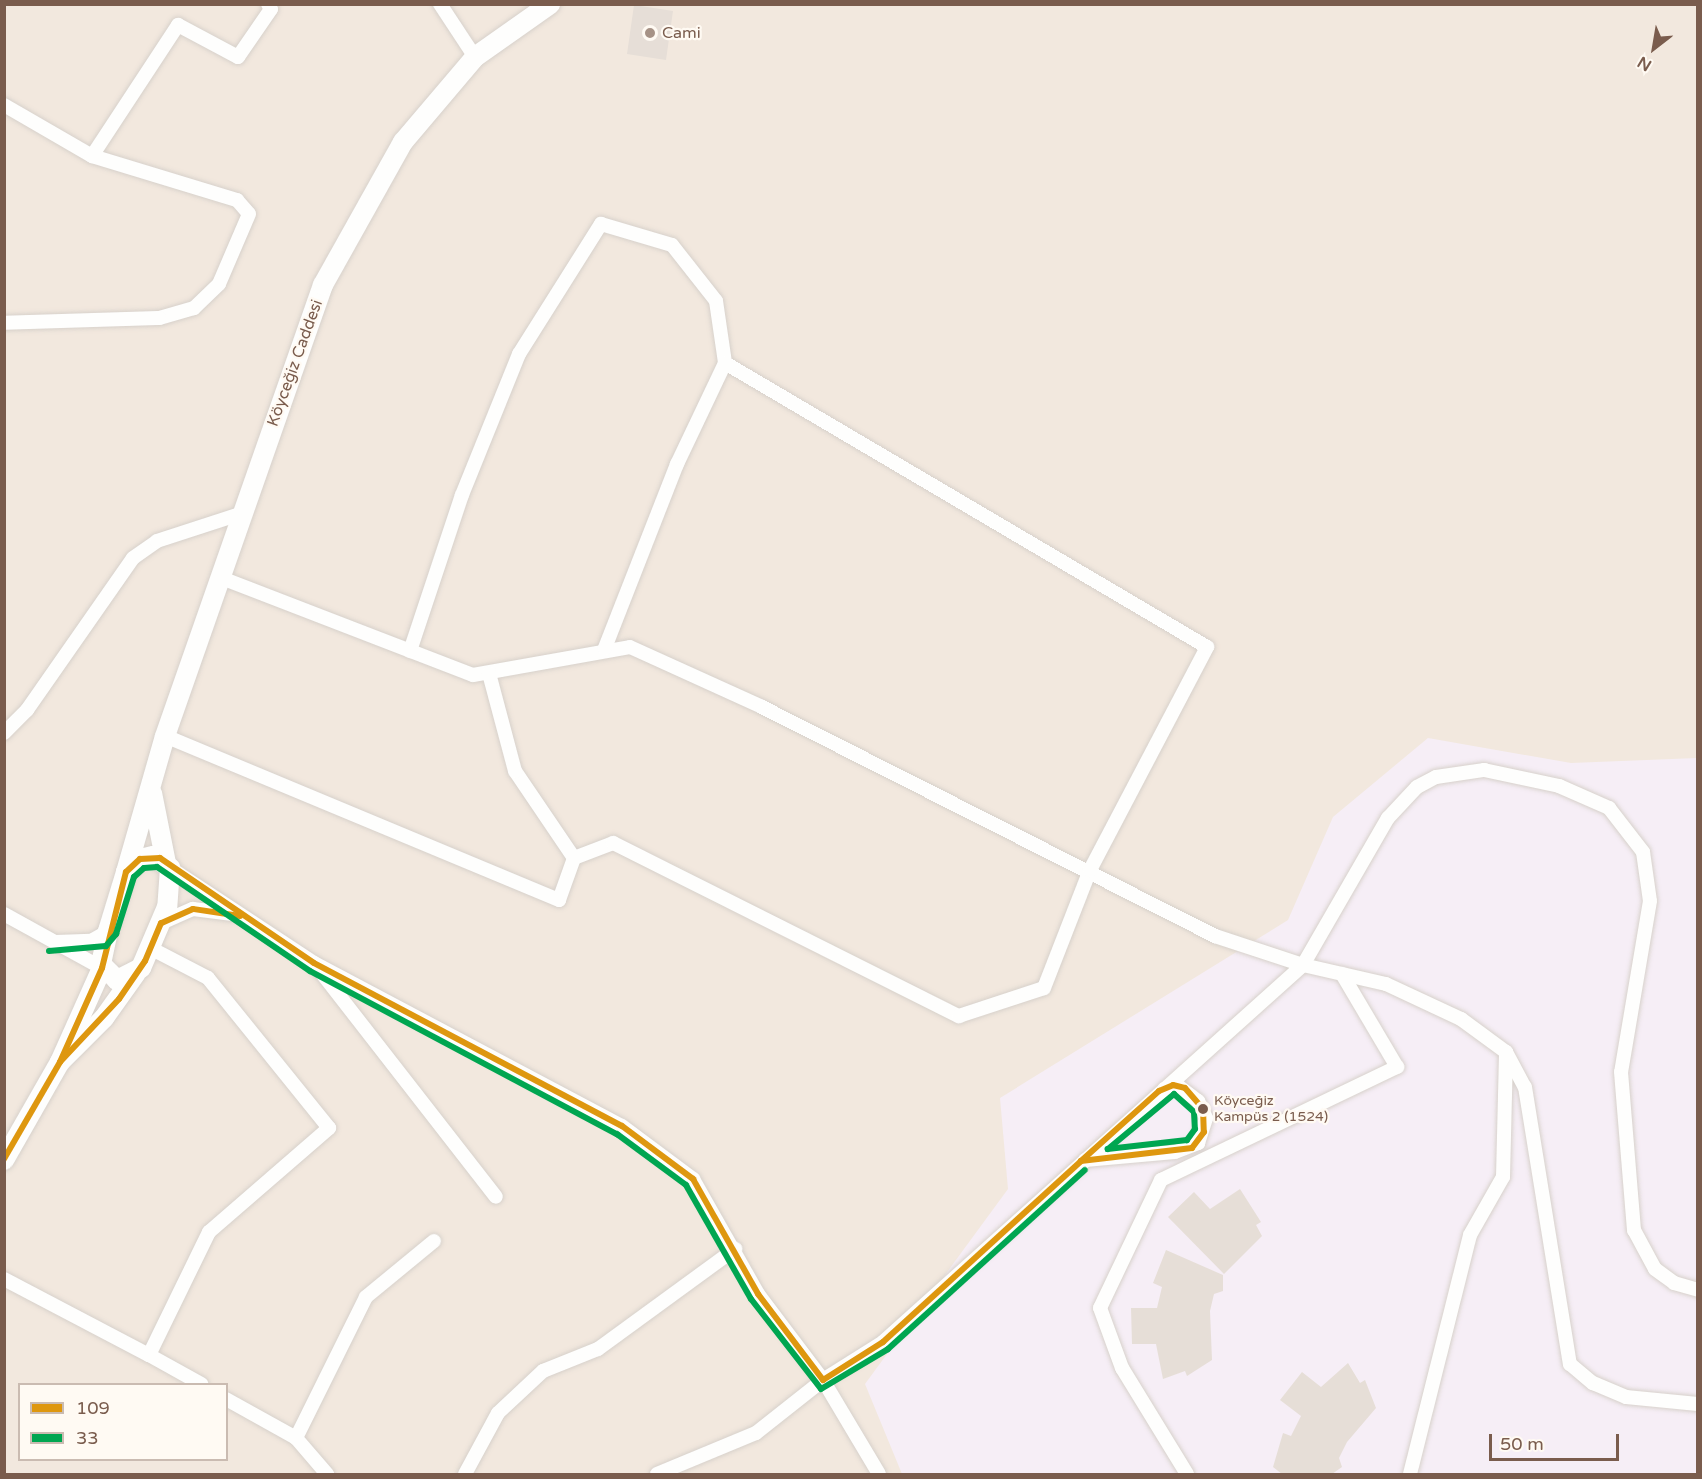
<!DOCTYPE html>
<html>
<head>
<meta charset="utf-8">
<style>
	body { margin:0 }
	#map { position:relative; width:1702px; height:1479px; overflow:hidden; background:#f9f5f0; font-family:"Varela Round",sans-serif }
	div>[style] { position:absolute }
	.residential>* { inset:0; background:#f2e8de }
	.education>* { inset:0; background:#f6eef6 }
	.building>* { inset:0; background:#e6ded7 }
	.roads { filter:drop-shadow(0 0 2px #d7d1cb) drop-shadow(0 0 2px #d7d1cb) }
	.street>* { height:14px; margin:-7px; padding:0 7px; transform-origin:7px; border-radius:7px; background:#fefefd }
	.secondary>* { height:20px; margin:-10px; padding:0 10px; transform-origin:10px; border-radius:10px; background:#fefefd }
	.bus-1>* { height:6px; margin:-3px; padding:0 3px; transform-origin:3px; border-radius:3px; background:#de970f }
	.bus-2>* { height:6px; margin:-3px; padding:0 3px; transform-origin:3px; border-radius:3px; background:#00a651 }
	.dots>* { width:16px; height:16px; translate:-50% -50%; box-sizing:border-box; border:3px solid #fffaf3; border-radius:50% }
	span { translate:-50% -50%; white-space:nowrap; text-align:center; line-height:1.15; -webkit-text-stroke:4.5px #fffaf3; paint-order:stroke }
	.bus-label { font-size:14px; color:#7a5c4d }
	.left { translate:0 -50%; text-align:left }
	.poi-label { font-size:16px; color:#7a5c4d }
	.street-label { font-size:16px; color:#7a5c4d }
	.frame { position:absolute; inset:0; border:6px solid #7a5c4d; pointer-events:none }
	.legend { position:absolute; left:18px; top:1383px; width:210px; height:78px; box-sizing:border-box; background:#fffaf3; border:2px solid #cabbb1; margin:0; padding:8px 10px; list-style:none; font-size:18px; color:#7a5c4d }
	.legend li { display:flex; align-items:center; gap:12px; height:30px }
	.legend b { width:30px; border:2px solid #cabbb1 }
	.north { position:absolute; left:1624px; top:18px; width:60px; height:60px; -webkit-text-stroke:4px #fffaf3; paint-order:stroke; rotate:211deg; font-size:16px; font-weight:700; line-height:24px; text-align:center; color:#7a5c4d }
	.north::after { content:''; display:block; margin:auto; width:21px; height:27px; background:#7a5c4d; clip-path:polygon(50% 0,100% 100%,50% 72%,0 100%) }
	.scale { position:absolute; left:1489px; top:1434px; width:130px; height:27px; box-sizing:border-box; border:3px solid #7a5c4d; border-top:0; padding-left:8px; font-size:18px; line-height:21px; white-space:nowrap; color:#7a5c4d; -webkit-text-stroke:4px #fffaf3; paint-order:stroke }
</style>
</head>
<body>
<div id="map">
	<div class="residential">
		<div style="clip-path:polygon(evenodd,5px 5px,1697px 5px,1697px 1474px,5px 1474px,5px 5px,20px 1384px,226px 1384px,226px 1460px,20px 1460px,20px 1384px)"></div>
	</div>
	<div class="education">
		<div style="clip-path:polygon(1428px 738px,1571px 763px,1697px 758px,1697px 1474px,902px 1474px,865px 1384px,1008px 1189px,1000px 1098px,1288px 920px,1333px 817px)"></div>
	</div>
	<div class="building">
		<div style="clip-path:polygon(634px 5px,673px 11px,666px 60px,627px 54px)"></div>
		<div style="clip-path:polygon(1240px 1189px,1261px 1222px,1256px 1225px,1262px 1236px,1224px 1274px,1168px 1217px,1194px 1192px,1210px 1209px)"></div>
		<div style="clip-path:polygon(1166px 1250px,1223px 1275px,1223px 1291px,1214px 1294px,1210px 1311px,1212px 1360px,1187px 1376px,1185px 1371px,1163px 1379px,1156px 1344px,1132px 1344px,1131px 1308px,1157px 1308px,1162px 1287px,1153px 1283px)"></div>
		<div style="clip-path:polygon(1348px 1363px,1360px 1383px,1365px 1380px,1376px 1408px,1347px 1442px,1339px 1458px,1342px 1467px,1332px 1474px,1282px 1474px,1273px 1467px,1283px 1433px,1291px 1436px,1301px 1416px,1280px 1400px,1302px 1372px,1321px 1387px)"></div>
	</div>
	<div class="roads">
		<div class="street">
			<div style="left:440px;top:4px;width:64px;rotate:56.6deg"></div>
			<div style="left:4px;top:105px;width:102px;rotate:30.1deg"></div>
			<div style="left:92px;top:156px;width:152px;rotate:16.9deg"></div>
			<div style="left:237px;top:200px;width:18px;rotate:49deg"></div>
			<div style="left:249px;top:214px;width:76px;rotate:113.2deg"></div>
			<div style="left:219px;top:284px;width:35px;rotate:136deg"></div>
			<div style="left:194px;top:308px;width:36px;rotate:164deg"></div>
			<div style="left:159px;top:318px;width:155px;rotate:178.2deg"></div>
			<div style="left:92px;top:156px;width:157px;rotate:-56.7deg"></div>
			<div style="left:178px;top:25px;width:68px;rotate:28.1deg"></div>
			<div style="left:238px;top:57px;width:58px;rotate:-55.5deg"></div>
			<div style="left:271px;top:9px;width:6px;rotate:-121deg"></div>
			<div style="left:219px;top:577px;width:272px;rotate:21.1deg"></div>
			<div style="left:473px;top:675px;width:159px;rotate:-10.1deg"></div>
			<div style="left:630px;top:647px;width:145px;rotate:24.4deg"></div>
			<div style="left:762px;top:707px;width:508px;rotate:26.82deg"></div>
			<div style="left:1215px;top:936px;width:93px;rotate:18.2deg"></div>
			<div style="left:1303px;top:965px;width:85px;rotate:12.9deg"></div>
			<div style="left:1386px;top:984px;width:83px;rotate:25deg"></div>
			<div style="left:1461px;top:1019px;width:56px;rotate:36.3deg"></div>
			<div style="left:1506px;top:1052px;width:40px;rotate:62deg"></div>
			<div style="left:1525px;top:1087px;width:281px;rotate:80.8deg"></div>
			<div style="left:1570px;top:1364px;width:30px;rotate:40deg"></div>
			<div style="left:1593px;top:1383px;width:36px;rotate:23deg"></div>
			<div style="left:1626px;top:1397px;width:72px;rotate:5.6deg"></div>
			<div style="left:410px;top:651px;width:164px;rotate:-71.6deg"></div>
			<div style="left:462px;top:495px;width:152px;rotate:-68deg"></div>
			<div style="left:519px;top:354px;width:154px;rotate:-57.8deg"></div>
			<div style="left:601px;top:224px;width:74px;rotate:16.5deg"></div>
			<div style="left:672px;top:245px;width:71px;rotate:51.8deg"></div>
			<div style="left:716px;top:301px;width:63px;rotate:81.7deg"></div>
			<div style="left:725px;top:363px;width:112px;rotate:115.4deg"></div>
			<div style="left:677px;top:464px;width:198px;rotate:111.4deg"></div>
			<div style="left:4px;top:733px;width:33px;rotate:-45deg"></div>
			<div style="left:27px;top:710px;width:185px;rotate:-55.1deg"></div>
			<div style="left:133px;top:558px;width:29px;rotate:-35deg"></div>
			<div style="left:157px;top:541px;width:87px;rotate:-18deg"></div>
			<div style="left:165px;top:736px;width:427px;rotate:22.6deg"></div>
			<div style="left:559px;top:900px;width:45px;rotate:-70.3deg"></div>
			<div style="left:574px;top:858px;width:105px;rotate:-124.1deg"></div>
			<div style="left:515px;top:771px;width:101px;rotate:-104.9deg"></div>
			<div style="left:574px;top:858px;width:42px;rotate:-21deg"></div>
			<div style="left:613px;top:843px;width:387px;rotate:26.6deg"></div>
			<div style="left:959px;top:1016px;width:89px;rotate:-18.2deg"></div>
			<div style="left:1044px;top:988px;width:127px;rotate:-68.7deg"></div>
			<div style="left:1090px;top:870px;width:252px;rotate:-62.3deg"></div>
			<div style="left:1207px;top:647px;width:559px;rotate:-149.49deg"></div>
			<div style="left:170px;top:868px;width:173px;rotate:33.4deg"></div>
			<div style="left:314px;top:963px;width:348px;rotate:27.9deg"></div>
			<div style="left:622px;top:1126px;width:89px;rotate:36.7deg"></div>
			<div style="left:693px;top:1179px;width:132px;rotate:60.5deg"></div>
			<div style="left:758px;top:1294px;width:108px;rotate:52.9deg"></div>
			<div style="left:823px;top:1380px;width:71px;rotate:-32.3deg"></div>
			<div style="left:883px;top:1342px;width:564px;rotate:-41.91deg"></div>
			<div style="left:1303px;top:965px;width:170px;rotate:-60deg"></div>
			<div style="left:1388px;top:818px;width:42px;rotate:-46.9deg"></div>
			<div style="left:1417px;top:787px;width:21px;rotate:-28deg"></div>
			<div style="left:1436px;top:777px;width:49px;rotate:-8.3deg"></div>
			<div style="left:1484px;top:770px;width:77px;rotate:12deg"></div>
			<div style="left:1559px;top:786px;width:55px;rotate:23.7deg"></div>
			<div style="left:1609px;top:808px;width:56px;rotate:52.3deg"></div>
			<div style="left:1643px;top:852px;width:49px;rotate:81.9deg"></div>
			<div style="left:1650px;top:901px;width:173px;rotate:99.6deg"></div>
			<div style="left:1621px;top:1072px;width:159px;rotate:85.3deg"></div>
			<div style="left:1634px;top:1230px;width:44px;rotate:61.7deg"></div>
			<div style="left:1655px;top:1269px;width:24px;rotate:36deg"></div>
			<div style="left:1674px;top:1283px;width:25px;rotate:16deg"></div>
			<div style="left:4px;top:914px;width:112px;rotate:28.9deg"></div>
			<div style="left:161px;top:923px;width:35px;rotate:-24deg"></div>
			<div style="left:193px;top:909px;width:40px;rotate:7.1deg"></div>
			<div style="left:56px;top:942px;width:35px;rotate:-2deg"></div>
			<div style="left:91px;top:941px;width:20px;rotate:-30deg"></div>
			<div style="left:317px;top:967px;width:291px;rotate:52.1deg"></div>
			<div style="left:1085px;top:1160px;width:90px;rotate:-5.1deg"></div>
			<div style="left:1175px;top:1152px;width:25px;rotate:-21deg"></div>
			<div style="left:1198px;top:1143px;width:26px;rotate:-72deg"></div>
			<div style="left:1206px;top:1118px;width:19px;rotate:-115deg"></div>
			<div style="left:1198px;top:1101px;width:25px;rotate:-143deg"></div>
			<div style="left:1178px;top:1086px;width:14px;rotate:168deg"></div>
			<div style="left:4px;top:1279px;width:164px;rotate:27.7deg"></div>
			<div style="left:149px;top:1355px;width:137px;rotate:-64deg"></div>
			<div style="left:209px;top:1232px;width:159px;rotate:-40.9deg"></div>
			<div style="left:329px;top:1128px;width:193px;rotate:-128.9deg"></div>
			<div style="left:208px;top:978px;width:63px;rotate:-152.6deg"></div>
			<div style="left:149px;top:1355px;width:60px;rotate:29.1deg"></div>
			<div style="left:226px;top:1399px;width:80px;rotate:29.1deg"></div>
			<div style="left:296px;top:1438px;width:48px;rotate:49.3deg"></div>
			<div style="left:296px;top:1438px;width:157px;rotate:-63.6deg"></div>
			<div style="left:366px;top:1297px;width:88px;rotate:-39.5deg"></div>
			<div style="left:465px;top:1474px;width:69px;rotate:-61.6deg"></div>
			<div style="left:498px;top:1413px;width:62px;rotate:-43deg"></div>
			<div style="left:543px;top:1371px;width:59px;rotate:-21.8deg"></div>
			<div style="left:598px;top:1349px;width:170px;rotate:-36.1deg"></div>
			<div style="left:657px;top:1474px;width:107px;rotate:-22.5deg"></div>
			<div style="left:756px;top:1433px;width:85px;rotate:-38.3deg"></div>
			<div style="left:823px;top:1380px;width:109px;rotate:59.2deg"></div>
			<div style="left:1187px;top:1474px;width:124px;rotate:-121.5deg"></div>
			<div style="left:1122px;top:1368px;width:64px;rotate:-110.1deg"></div>
			<div style="left:1100px;top:1308px;width:142px;rotate:-64.5deg"></div>
			<div style="left:1161px;top:1180px;width:262px;rotate:-25.6deg"></div>
			<div style="left:1397px;top:1067px;width:108px;rotate:-120.6deg"></div>
			<div style="left:1410px;top:1474px;width:246px;rotate:-75.9deg"></div>
			<div style="left:1470px;top:1235px;width:67px;rotate:-60.4deg"></div>
			<div style="left:1503px;top:1177px;width:125px;rotate:-88.6deg"></div>
		</div>
		<div class="secondary">
			<div style="left:152px;top:793px;width:71px;rotate:78.7deg"></div>
			<div style="left:153px;top:856px;width:21px;rotate:35deg"></div>
			<div style="left:170px;top:868px;width:39px;rotate:94deg"></div>
			<div style="left:167px;top:907px;width:66px;rotate:113.1deg"></div>
			<div style="left:141px;top:968px;width:27px;rotate:153deg"></div>
			<div style="left:117px;top:980px;width:23px;rotate:-135deg"></div>
			<div style="left:101px;top:964px;width:34px;rotate:-78deg"></div>
			<div style="left:108px;top:931px;width:62px;rotate:-73deg"></div>
			<div style="left:126px;top:872px;width:19px;rotate:-43deg"></div>
			<div style="left:140px;top:859px;width:13px;rotate:-13deg"></div>
			<div style="left:126px;top:872px;width:141px;rotate:-74deg"></div>
			<div style="left:165px;top:736px;width:478px;rotate:-70.7deg"></div>
			<div style="left:323px;top:285px;width:164px;rotate:-60.8deg"></div>
			<div style="left:403px;top:142px;width:111px;rotate:-49.7deg"></div>
			<div style="left:475px;top:57px;width:92px;rotate:-35.2deg"></div>
			<div style="left:102px;top:968px;width:103px;rotate:114.1deg"></div>
			<div style="left:60px;top:1062px;width:62px;rotate:-45deg"></div>
			<div style="left:104px;top:1018px;width:55px;rotate:-54.6deg"></div>
			<div style="left:4px;top:1160px;width:113px;rotate:-60.3deg"></div>
		</div>
	</div>
	<div class="bus-1">
		<div style="left:240px;top:916px;width:48px;rotate:-171.5deg"></div>
		<div style="left:193px;top:909px;width:35px;rotate:156deg"></div>
		<div style="left:161px;top:923px;width:41px;rotate:112.8deg"></div>
		<div style="left:145px;top:961px;width:46px;rotate:124.4deg"></div>
		<div style="left:119px;top:999px;width:86px;rotate:133.1deg"></div>
		<div style="left:60px;top:1062px;width:103px;rotate:-65.9deg"></div>
		<div style="left:102px;top:968px;width:99px;rotate:-76deg"></div>
		<div style="left:126px;top:872px;width:19px;rotate:-43deg"></div>
		<div style="left:140px;top:859px;width:20px;rotate:-3deg"></div>
		<div style="left:160px;top:858px;width:186px;rotate:34.3deg"></div>
		<div style="left:314px;top:963px;width:348px;rotate:27.9deg"></div>
		<div style="left:622px;top:1126px;width:89px;rotate:36.7deg"></div>
		<div style="left:693px;top:1179px;width:132px;rotate:60.5deg"></div>
		<div style="left:758px;top:1294px;width:108px;rotate:52.9deg"></div>
		<div style="left:823px;top:1380px;width:71px;rotate:-32.3deg"></div>
		<div style="left:883px;top:1342px;width:268px;rotate:-42.4deg"></div>
		<div style="left:1173px;top:1085px;width:12px;rotate:14deg"></div>
		<div style="left:1185px;top:1088px;width:28px;rotate:49deg"></div>
		<div style="left:1203px;top:1109px;width:23px;rotate:88deg"></div>
		<div style="left:1204px;top:1132px;width:20px;rotate:127deg"></div>
		<div style="left:1192px;top:1148px;width:112px;rotate:173.3deg"></div>
		<div style="left:1081px;top:1161px;width:105px;rotate:-41.9deg"></div>
		<div style="left:1159px;top:1091px;width:15px;rotate:-23deg"></div>
		<div style="left:4px;top:1159px;width:112px;rotate:-60deg"></div>
	</div>
	<div class="bus-2">
		<div style="left:49px;top:951px;width:57px;rotate:-5deg"></div>
		<div style="left:106px;top:946px;width:16px;rotate:-50deg"></div>
		<div style="left:116px;top:934px;width:60px;rotate:-72.5deg"></div>
		<div style="left:134px;top:877px;width:13px;rotate:-42deg"></div>
		<div style="left:144px;top:868px;width:13px;rotate:-4deg"></div>
		<div style="left:157px;top:867px;width:185px;rotate:34.2deg"></div>
		<div style="left:310px;top:971px;width:348px;rotate:28deg"></div>
		<div style="left:617px;top:1134px;width:86px;rotate:36.5deg"></div>
		<div style="left:686px;top:1185px;width:131px;rotate:60.3deg"></div>
		<div style="left:751px;top:1299px;width:114px;rotate:52.1deg"></div>
		<div style="left:821px;top:1389px;width:78px;rotate:-30.8deg"></div>
		<div style="left:888px;top:1349px;width:266px;rotate:-42.3deg"></div>
		<div style="left:1174px;top:1094px;width:27px;rotate:42deg"></div>
		<div style="left:1194px;top:1112px;width:17px;rotate:87deg"></div>
		<div style="left:1195px;top:1129px;width:14px;rotate:126deg"></div>
		<div style="left:1187px;top:1140px;width:80px;rotate:173.5deg"></div>
		<div style="left:1108px;top:1149px;width:86px;rotate:-39.8deg"></div>
	</div>
	<div class="dots">
		<div style="left:650px;top:33px;background:#a69286"></div>
		<div style="left:1203px;top:1109px;background:#7a5c4d"></div>
	</div>
	<div class="bus-label">
		<span class="left" style="left:1214px;top:1109px">Köyceğiz<br>Kampüs 2 (1524)</span>
	</div>
	<div class="poi-label">
		<span class="left" style="left:662px;top:33px">Cami</span>
	</div>
	<div class="street-label">
		<span style="left:295px;top:363px;rotate:-70deg">Köyceğiz Caddesi</span>
	</div>
	<div class="frame"></div>
	<ul class="legend">
	<li><b style="height:8px;background:#de970f"></b>109</li>
	<li><b style="height:8px;background:#00a651"></b>33</li>
	</ul>
	<div class="north">N</div>
	<div class="scale">50 m</div>
</div>
</body>
</html>
